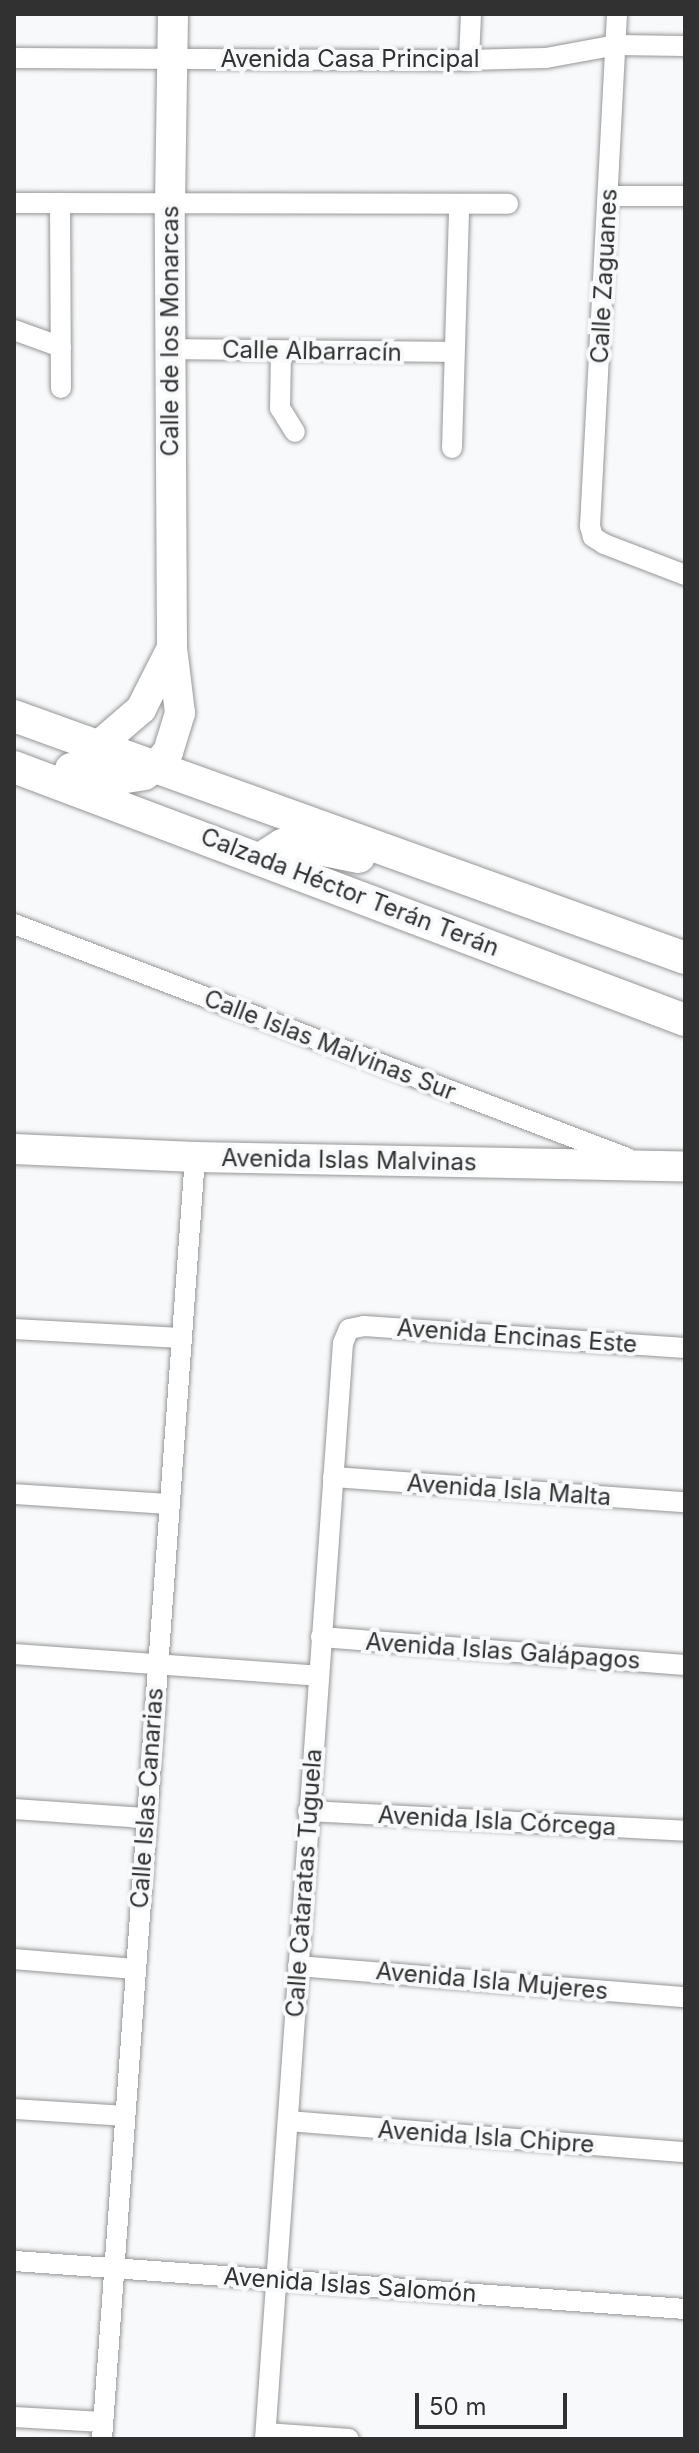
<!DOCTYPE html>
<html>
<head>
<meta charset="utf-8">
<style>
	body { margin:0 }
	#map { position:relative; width:699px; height:2453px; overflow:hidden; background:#f8f9fa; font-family:Inter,sans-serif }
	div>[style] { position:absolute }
	.roads { filter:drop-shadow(0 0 2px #969697) drop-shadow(0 0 2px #969697) }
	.street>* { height:20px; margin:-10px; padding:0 10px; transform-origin:10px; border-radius:10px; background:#fff }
	.secondary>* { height:30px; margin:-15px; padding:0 15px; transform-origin:15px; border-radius:15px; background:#fff }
	.primary>* { height:32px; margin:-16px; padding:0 16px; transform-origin:16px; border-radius:16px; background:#fff }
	span { translate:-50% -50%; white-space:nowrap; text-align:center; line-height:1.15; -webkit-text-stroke:8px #f8f9fa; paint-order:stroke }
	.street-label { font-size:24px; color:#313131 }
	.frame { position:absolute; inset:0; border:16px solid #313131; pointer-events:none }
	.scale { position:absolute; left:415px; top:2393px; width:152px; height:36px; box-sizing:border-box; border:4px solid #313131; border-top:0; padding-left:10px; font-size:24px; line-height:28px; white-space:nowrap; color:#313131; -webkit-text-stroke:6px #f8f9fa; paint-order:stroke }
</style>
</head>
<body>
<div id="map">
	<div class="roads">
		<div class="street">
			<div style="left:617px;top:14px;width:513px;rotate:93.02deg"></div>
			<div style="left:590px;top:526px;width:11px;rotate:75deg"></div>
			<div style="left:593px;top:537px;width:13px;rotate:32deg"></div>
			<div style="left:604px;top:544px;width:87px;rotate:20.9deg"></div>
			<div style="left:14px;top:58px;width:455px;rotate:0.3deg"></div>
			<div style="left:469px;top:60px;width:77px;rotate:-1.5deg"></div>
			<div style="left:546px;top:58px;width:71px;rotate:-10.5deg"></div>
			<div style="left:616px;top:45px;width:69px;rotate:0.8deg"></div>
			<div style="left:469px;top:60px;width:46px;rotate:-87.5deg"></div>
			<div style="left:609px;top:196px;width:76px"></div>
			<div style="left:14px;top:203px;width:494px;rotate:0.1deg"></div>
			<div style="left:60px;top:203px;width:185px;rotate:89.7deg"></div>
			<div style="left:14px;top:330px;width:50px;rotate:19.9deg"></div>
			<div style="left:170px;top:349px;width:283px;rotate:0.6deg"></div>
			<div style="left:281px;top:351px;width:57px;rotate:91deg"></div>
			<div style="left:280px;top:408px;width:28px;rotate:58deg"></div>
			<div style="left:452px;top:448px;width:243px;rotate:-88.3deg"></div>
			<div style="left:14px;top:924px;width:656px;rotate:20.89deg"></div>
			<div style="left:14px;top:1329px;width:167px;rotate:3.1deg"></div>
			<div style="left:333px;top:1477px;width:353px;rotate:4.1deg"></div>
			<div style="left:14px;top:1494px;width:156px;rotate:3.7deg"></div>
			<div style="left:321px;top:1637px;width:365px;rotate:4.4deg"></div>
			<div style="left:14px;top:1654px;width:305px;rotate:4.1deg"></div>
			<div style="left:14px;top:1809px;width:131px;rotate:3.9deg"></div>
			<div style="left:308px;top:1811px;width:378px;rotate:3deg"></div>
			<div style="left:14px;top:1959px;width:121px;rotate:4.7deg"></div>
			<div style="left:298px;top:1966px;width:388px;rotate:4.6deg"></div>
			<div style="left:14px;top:2109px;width:111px;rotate:3.6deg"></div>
			<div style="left:288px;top:2121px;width:398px;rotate:4.5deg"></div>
			<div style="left:14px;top:2261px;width:673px;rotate:4.09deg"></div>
			<div style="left:14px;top:2417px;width:89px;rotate:3.2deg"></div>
			<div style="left:266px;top:2433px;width:83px;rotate:4.1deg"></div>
			<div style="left:102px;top:2439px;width:1285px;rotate:-85.85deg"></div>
			<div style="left:265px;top:2439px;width:1099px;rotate:-85.93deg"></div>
			<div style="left:343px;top:1343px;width:15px;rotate:-67deg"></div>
			<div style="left:349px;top:1329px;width:15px;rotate:-11deg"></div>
			<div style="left:364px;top:1326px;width:322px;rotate:3.9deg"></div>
		</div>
		<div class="secondary">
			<div style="left:98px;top:746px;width:57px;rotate:-40.7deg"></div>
			<div style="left:141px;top:709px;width:68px;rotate:-63.1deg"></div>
			<div style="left:155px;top:766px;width:19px;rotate:-47deg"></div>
			<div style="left:168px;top:752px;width:41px;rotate:-72.9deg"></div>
			<div style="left:180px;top:713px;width:65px;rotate:-97deg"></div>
			<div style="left:172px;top:648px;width:444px;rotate:-90.3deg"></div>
			<div style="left:170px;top:204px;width:190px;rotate:-89.1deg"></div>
			<div style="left:14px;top:1149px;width:181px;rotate:2.5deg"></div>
			<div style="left:195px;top:1157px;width:490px;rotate:1.1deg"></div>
		</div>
		<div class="primary">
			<div style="left:14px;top:716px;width:713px;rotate:19.83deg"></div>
			<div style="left:14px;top:767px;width:717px;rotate:20.66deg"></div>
			<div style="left:71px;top:769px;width:44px;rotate:13.1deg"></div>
			<div style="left:114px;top:779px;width:30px;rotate:-9deg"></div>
			<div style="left:144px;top:774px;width:14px;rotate:-36deg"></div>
			<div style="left:262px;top:858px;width:24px;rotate:-33deg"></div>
			<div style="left:282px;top:845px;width:18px"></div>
			<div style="left:300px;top:845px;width:60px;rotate:11.5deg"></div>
		</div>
	</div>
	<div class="street-label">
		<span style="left:350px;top:59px">Avenida Casa Principal</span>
		<span style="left:604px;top:276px;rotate:-87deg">Calle Zaguanes</span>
		<span style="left:170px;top:331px;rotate:-90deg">Calle de los Monarcas</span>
		<span style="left:312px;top:351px;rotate:1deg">Calle Albarracín</span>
		<span style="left:350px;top:892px;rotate:21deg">Calzada Héctor Terán Terán</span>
		<span style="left:330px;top:1045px;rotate:21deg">Calle Islas Malvinas Sur</span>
		<span style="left:349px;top:1160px;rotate:1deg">Avenida Islas Malvinas</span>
		<span style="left:517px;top:1336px;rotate:4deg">Avenida Encinas Este</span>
		<span style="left:509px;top:1490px;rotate:4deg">Avenida Isla Malta</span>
		<span style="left:503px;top:1651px;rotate:4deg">Avenida Islas Galápagos</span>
		<span style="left:147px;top:1798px;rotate:-86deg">Calle Islas Canarias</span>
		<span style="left:497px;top:1821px;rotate:3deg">Avenida Isla Córcega</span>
		<span style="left:304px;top:1883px;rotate:-86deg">Calle Cataratas Tuguela</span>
		<span style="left:492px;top:1981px;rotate:5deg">Avenida Isla Mujeres</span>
		<span style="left:486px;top:2137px;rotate:4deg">Avenida Isla Chipre</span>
		<span style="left:350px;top:2285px;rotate:4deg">Avenida Islas Salomón</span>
	</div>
	<div class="frame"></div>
	<div class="scale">50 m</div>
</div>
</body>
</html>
